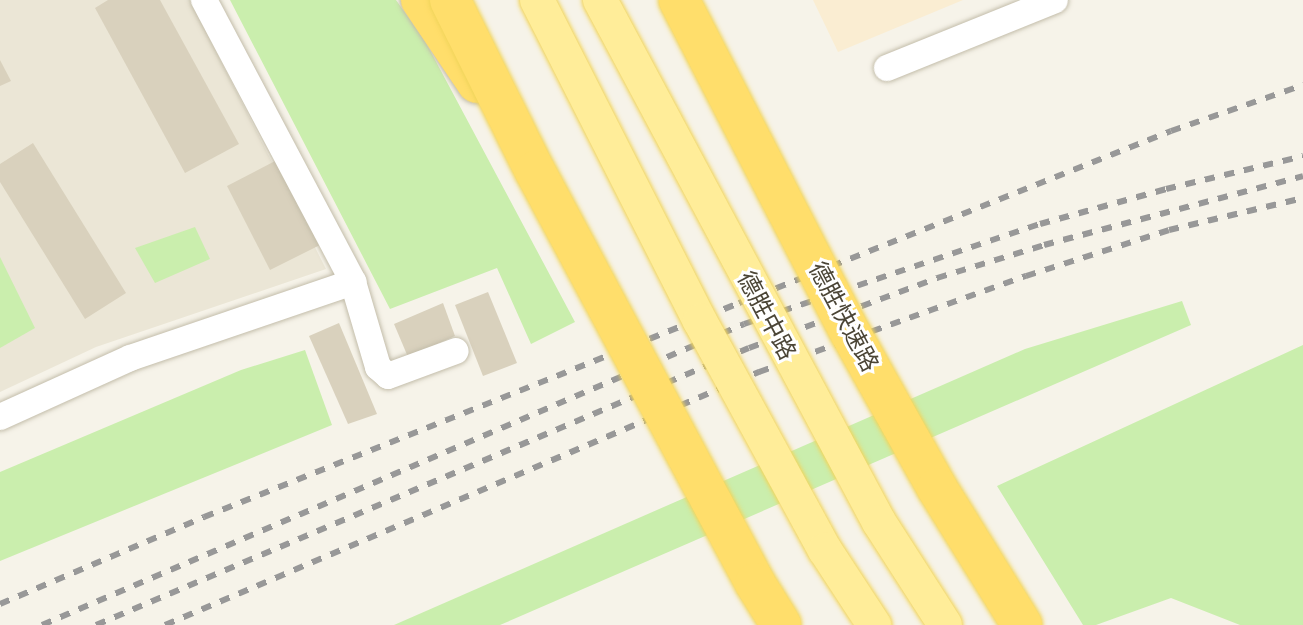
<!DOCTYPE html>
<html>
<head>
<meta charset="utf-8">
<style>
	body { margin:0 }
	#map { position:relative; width:1303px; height:625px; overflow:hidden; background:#f6f3e9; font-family:"Roboto Condensed","Noto Sans SC",sans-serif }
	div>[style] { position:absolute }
	.residential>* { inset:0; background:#ebe6d6 }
	.commercial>* { inset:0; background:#faedd2 }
	.green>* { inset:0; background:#caeead }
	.building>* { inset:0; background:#d9d1bd }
	.roads { filter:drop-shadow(0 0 2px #c3bdaa) drop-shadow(0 0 2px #c3bdaa) }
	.minor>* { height:26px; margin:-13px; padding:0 13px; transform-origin:13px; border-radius:13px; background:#fff }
	.highway>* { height:40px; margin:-20px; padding:0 20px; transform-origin:20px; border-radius:20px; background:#ffde6b }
	.rail>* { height:6px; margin-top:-3px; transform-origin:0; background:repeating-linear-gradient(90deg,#989898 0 10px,transparent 0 20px) }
	.bridges { filter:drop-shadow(0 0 2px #f1d45b) drop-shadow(0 0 2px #f1d45b) }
	.major-bridge>* { height:34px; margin:-17px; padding:0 17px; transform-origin:17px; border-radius:17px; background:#ffed99 }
	.highway-bridge>* { height:40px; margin:-20px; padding:0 20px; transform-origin:20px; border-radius:20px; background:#ffde6b }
	span { translate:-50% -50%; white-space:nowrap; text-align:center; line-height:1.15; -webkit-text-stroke:6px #fff; paint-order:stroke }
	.street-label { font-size:24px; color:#4b4536 }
</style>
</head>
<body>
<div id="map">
	<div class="residential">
		<div style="clip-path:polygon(0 0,190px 0,326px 269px,96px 347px,0 392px)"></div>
	</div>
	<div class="commercial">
		<div style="clip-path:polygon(813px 0,963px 0,838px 52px)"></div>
	</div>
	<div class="green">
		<div style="clip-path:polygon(230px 0,396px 0,425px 41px,575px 322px,531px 344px,497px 268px,390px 309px)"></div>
		<div style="clip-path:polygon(195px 227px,210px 259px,155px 283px,135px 248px)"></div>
		<div style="clip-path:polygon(0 257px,35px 328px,0 348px)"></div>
		<div style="clip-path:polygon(1182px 301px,1191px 325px,500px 625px,394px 625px,1025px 349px)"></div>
		<div style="clip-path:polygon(1303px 345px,1303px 625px,1240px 625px,1171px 598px,1096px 625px,1083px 625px,997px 486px)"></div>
		<div style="clip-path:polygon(305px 350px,332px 425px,0 561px,0 472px,241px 370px)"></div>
	</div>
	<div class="building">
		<div style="clip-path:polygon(108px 0,160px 0,239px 144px,185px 173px,95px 8px)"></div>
		<div style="clip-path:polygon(0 60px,11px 81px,0 86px)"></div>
		<div style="clip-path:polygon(33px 143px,126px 293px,85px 319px,0 182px,0 164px)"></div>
		<div style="clip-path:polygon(277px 160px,320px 245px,270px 270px,227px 186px)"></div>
		<div style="clip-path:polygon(488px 292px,517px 363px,483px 376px,455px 305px)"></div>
		<div style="clip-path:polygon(443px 303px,455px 336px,408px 357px,394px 324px)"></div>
		<div style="clip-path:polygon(339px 323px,377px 414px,348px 424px,309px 336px)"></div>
	</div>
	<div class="roads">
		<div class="minor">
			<div style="left:204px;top:0;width:319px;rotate:62.1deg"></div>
			<div style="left:353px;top:282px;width:89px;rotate:73.6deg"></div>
			<div style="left:378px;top:367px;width:13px;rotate:42deg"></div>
			<div style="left:388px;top:376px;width:72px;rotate:-20.2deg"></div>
			<div style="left:887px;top:68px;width:181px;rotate:-22deg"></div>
			<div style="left:0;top:417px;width:143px;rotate:-24.4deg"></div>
			<div style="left:130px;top:358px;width:236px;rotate:-18.8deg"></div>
		</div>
		<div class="highway">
			<div style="left:421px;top:0;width:100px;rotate:56deg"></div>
		</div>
	</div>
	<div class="rail">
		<div style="left:0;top:604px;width:222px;rotate:-23.1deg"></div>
		<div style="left:204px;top:517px;width:576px;rotate:-21.8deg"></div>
		<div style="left:739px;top:303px;width:465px;rotate:-21.7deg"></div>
		<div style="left:1171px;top:131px;width:140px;rotate:-19.2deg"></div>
		<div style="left:42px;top:625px;width:764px;rotate:-23.21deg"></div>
		<div style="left:744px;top:324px;width:312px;rotate:-18.7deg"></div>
		<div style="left:1040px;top:224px;width:131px;rotate:-15.5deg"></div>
		<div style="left:1166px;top:189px;width:141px;rotate:-13.5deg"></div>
		<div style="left:96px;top:625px;width:709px;rotate:-22.99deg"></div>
		<div style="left:749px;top:348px;width:201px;rotate:-20.4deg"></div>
		<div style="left:937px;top:278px;width:112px;rotate:-17.1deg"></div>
		<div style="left:1044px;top:245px;width:268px;rotate:-14.9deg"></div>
		<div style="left:165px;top:625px;width:646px;rotate:-23.07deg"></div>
		<div style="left:759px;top:372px;width:284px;rotate:-19.8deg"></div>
		<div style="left:1026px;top:276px;width:150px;rotate:-17.8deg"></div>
		<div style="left:1169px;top:230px;width:138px;rotate:-13.4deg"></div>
	</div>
	<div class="bridges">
		<div class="major-bridge">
			<div style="left:537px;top:0;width:360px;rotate:63.1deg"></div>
			<div style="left:700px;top:321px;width:261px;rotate:61.4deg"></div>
			<div style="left:825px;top:550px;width:90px;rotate:56.8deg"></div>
			<div style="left:600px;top:0;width:592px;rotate:61.88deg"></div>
			<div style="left:879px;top:522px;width:122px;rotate:57.3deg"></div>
		</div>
		<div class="highway-bridge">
			<div style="left:450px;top:0;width:191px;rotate:63.6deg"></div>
			<div style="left:535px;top:171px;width:467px;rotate:61.9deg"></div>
			<div style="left:755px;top:583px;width:49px;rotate:58.2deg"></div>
			<div style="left:679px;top:0;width:376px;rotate:62.8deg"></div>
			<div style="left:851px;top:334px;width:176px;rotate:60.8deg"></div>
			<div style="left:937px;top:488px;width:161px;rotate:58.2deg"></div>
		</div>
	</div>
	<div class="street-label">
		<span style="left:766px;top:316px;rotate:62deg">德胜中路</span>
		<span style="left:843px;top:317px;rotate:62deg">德胜快速路</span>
	</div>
</div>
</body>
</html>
